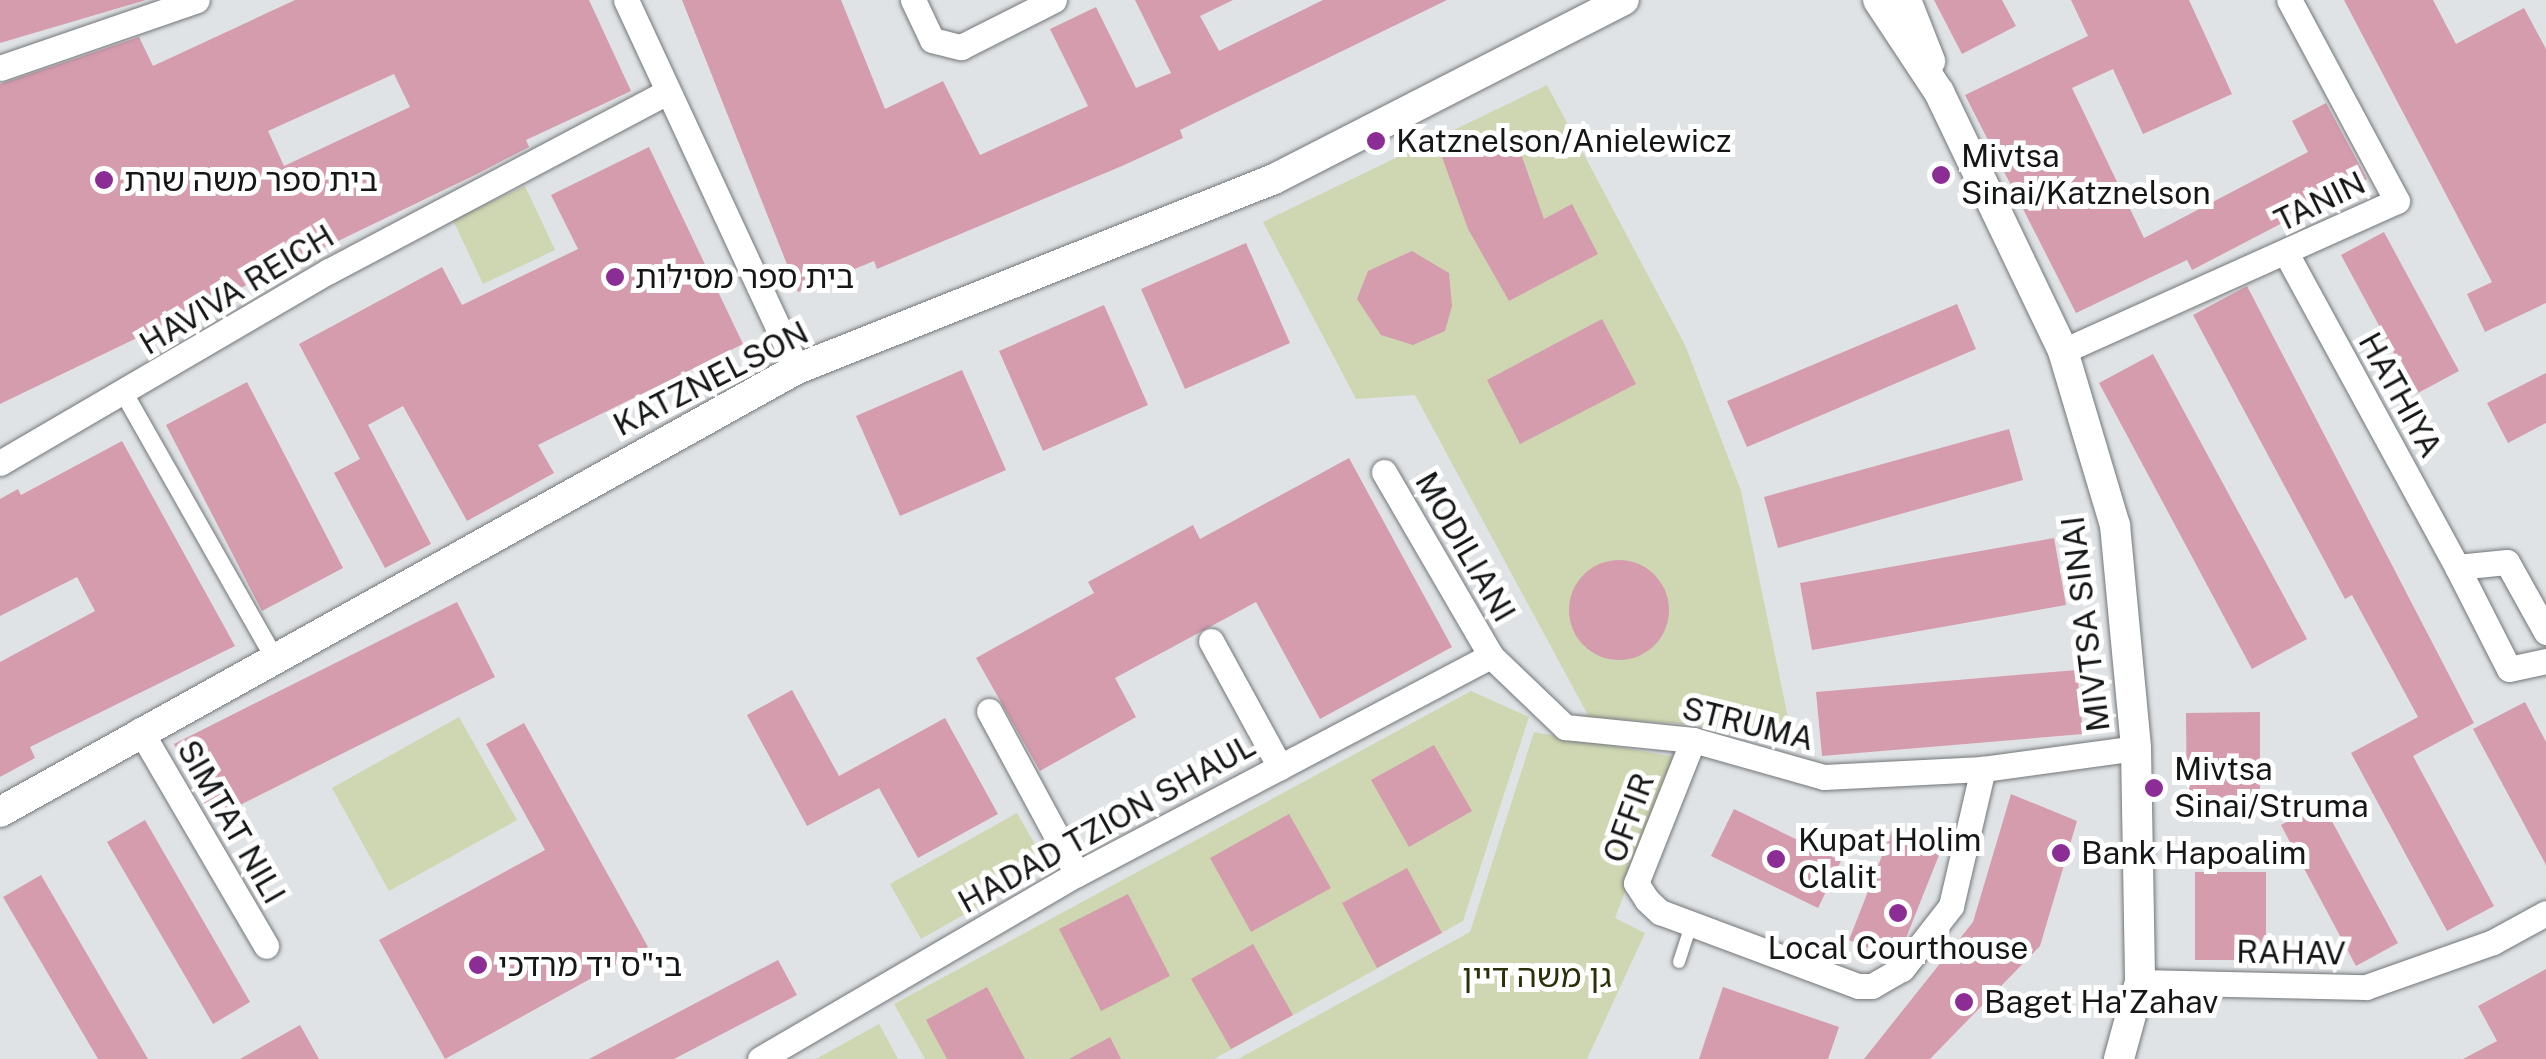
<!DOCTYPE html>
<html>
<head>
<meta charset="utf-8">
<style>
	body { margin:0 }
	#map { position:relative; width:2546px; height:1059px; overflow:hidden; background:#dfe3e5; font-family:"Public Sans","Noto Sans Hebrew",sans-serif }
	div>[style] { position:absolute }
	.green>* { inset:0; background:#ced7b2 }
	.building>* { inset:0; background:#d59cae }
	.round { border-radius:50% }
	.roads { filter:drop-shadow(0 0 2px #737679) drop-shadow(0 0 2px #737679) }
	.service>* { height:12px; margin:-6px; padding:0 6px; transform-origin:6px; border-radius:6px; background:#fff }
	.pedestrian>* { height:18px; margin:-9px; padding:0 9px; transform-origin:9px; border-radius:9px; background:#fff }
	.minor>* { height:25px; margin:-12.5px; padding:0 12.5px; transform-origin:12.5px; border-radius:12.5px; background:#fff }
	.tertiary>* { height:30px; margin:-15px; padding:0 15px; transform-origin:15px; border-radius:15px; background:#fff }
	.dots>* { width:28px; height:28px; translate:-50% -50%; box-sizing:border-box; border:5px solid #fff; border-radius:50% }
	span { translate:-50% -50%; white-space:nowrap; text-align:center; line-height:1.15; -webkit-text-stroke:10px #fff; paint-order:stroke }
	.poi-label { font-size:32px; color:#151617 }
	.left { translate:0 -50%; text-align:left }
	.street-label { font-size:32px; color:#151617 }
	.park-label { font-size:32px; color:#2a3007 }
</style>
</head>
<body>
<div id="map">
	<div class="green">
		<div style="clip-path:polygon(1547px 85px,1685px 345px,1741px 491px,1791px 732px,1589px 717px,1415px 395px,1356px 399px,1263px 222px)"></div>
		<div style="clip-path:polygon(525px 186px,555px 250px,483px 284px,453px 220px)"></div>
		<div style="clip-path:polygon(1471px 691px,1529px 717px,1463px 921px,1214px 1059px,925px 1059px,894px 1004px)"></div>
		<div style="clip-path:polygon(459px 717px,517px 820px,389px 891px,332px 788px)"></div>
		<div style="clip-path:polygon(1534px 732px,1676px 757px,1615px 918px,1645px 933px,1587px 1059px,1238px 1059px,1470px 932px)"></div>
		<div style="clip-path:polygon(1017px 813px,1048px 867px,921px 939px,890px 884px)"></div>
		<div style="clip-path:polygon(879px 1024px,898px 1059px,816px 1059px)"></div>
	</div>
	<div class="building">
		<div style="clip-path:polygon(0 0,146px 0,0 43px)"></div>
		<div style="clip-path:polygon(evenodd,295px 0,589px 0,631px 91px,526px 140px,529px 147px,477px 174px,0 404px,0 84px,139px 37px,153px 66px,295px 0,394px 74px,410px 107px,284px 166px,268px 131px,394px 74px)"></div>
		<div style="clip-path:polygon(682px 0,841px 0,885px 109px,943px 81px,980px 155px,1088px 106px,1050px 29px,1096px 7px,1136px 88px,1171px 73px,1135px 0,1233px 0,1200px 16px,1219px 51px,1323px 0,1447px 0,1180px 130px,1183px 138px,1122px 166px,877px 269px,874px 261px,798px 292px)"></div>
		<div style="clip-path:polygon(1934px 0,2002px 0,2016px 26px,1962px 54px)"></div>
		<div style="clip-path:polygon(2071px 0,2189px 0,2232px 94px,2143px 134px,2113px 69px,2072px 88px,2144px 238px,2308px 152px,2292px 121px,2326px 103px,2367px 179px,2192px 270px,2187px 260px,2076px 313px,1965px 95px,2088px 36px)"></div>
		<div style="clip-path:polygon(2344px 0,2433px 0,2456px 44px,2524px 8px,2546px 49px,2546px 303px,2485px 332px,2467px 294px,2492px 282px)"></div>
		<div style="clip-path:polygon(1513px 131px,1544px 219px,1572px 204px,1598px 254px,1509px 301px,1468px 229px,1442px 157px)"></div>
		<div style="clip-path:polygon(649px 147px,743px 344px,538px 445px,554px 473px,467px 521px,403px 406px,368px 425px,431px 544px,385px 568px,334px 473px,360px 459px,299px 344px,442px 267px,462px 305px,578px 249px,551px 195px)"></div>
		<div style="clip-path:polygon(2384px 232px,2459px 371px,2416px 394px,2341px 255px)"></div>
		<div style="clip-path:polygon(1246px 243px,1290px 343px,1185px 389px,1141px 289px)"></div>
		<div style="clip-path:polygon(1412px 251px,1449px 273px,1452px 306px,1445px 331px,1413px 345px,1381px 335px,1357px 299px,1368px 271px)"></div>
		<div style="clip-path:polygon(2247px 286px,2474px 723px,2413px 756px,2494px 906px,2447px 931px,2351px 753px,2418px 717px,2352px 595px,2345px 599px,2193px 315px)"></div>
		<div style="clip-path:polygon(1957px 304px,1976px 349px,1747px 447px,1727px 401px)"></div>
		<div style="clip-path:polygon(1104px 305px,1148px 405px,1043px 451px,999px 351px)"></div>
		<div style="clip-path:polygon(1602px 319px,1636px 384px,1520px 444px,1487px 380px)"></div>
		<div style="clip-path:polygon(2153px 354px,2307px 639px,2252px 669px,2099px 383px)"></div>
		<div style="clip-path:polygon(962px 370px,1006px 470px,900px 516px,856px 416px)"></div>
		<div style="clip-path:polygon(2546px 373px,2546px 423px,2508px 443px,2487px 403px)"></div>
		<div style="clip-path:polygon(247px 382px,343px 568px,262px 611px,166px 425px)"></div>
		<div style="clip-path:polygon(2009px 429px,2023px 480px,1778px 548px,1764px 497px)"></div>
		<div style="clip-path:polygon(122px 441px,235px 646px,30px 747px,35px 758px,0 777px,0 662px,95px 611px,77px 577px,0 616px,0 499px,18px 489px,21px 495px)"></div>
		<div style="clip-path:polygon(1349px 458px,1452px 647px,1320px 719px,1256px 602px,1115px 678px,1136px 717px,1040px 771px,976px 658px,1094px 593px,1088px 582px,1193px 525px,1200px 539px)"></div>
		<div style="clip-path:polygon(2054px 538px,2066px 605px,1812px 650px,1800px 583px)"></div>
		<div class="round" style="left:1569px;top:560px;width:100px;height:100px"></div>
		<div style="clip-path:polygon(457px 602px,495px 677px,212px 819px,174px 744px)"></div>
		<div style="clip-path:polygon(2077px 670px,2083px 734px,1822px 756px,1816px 692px)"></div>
		<div style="clip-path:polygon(792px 690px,839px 776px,945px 718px,998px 814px,918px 858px,879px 788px,807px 826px,747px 715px)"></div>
		<div style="clip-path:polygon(2525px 702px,2546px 742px,2546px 865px,2473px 729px)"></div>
		<div style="clip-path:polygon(2260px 712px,2260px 804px,2187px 804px,2186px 713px)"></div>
		<div style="clip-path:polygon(524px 723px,648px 947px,445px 1059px,379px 940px,545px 850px,486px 744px)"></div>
		<div style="clip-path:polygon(1434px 745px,1472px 811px,1409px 847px,1371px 780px)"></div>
		<div style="clip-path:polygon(2011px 794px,2077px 821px,2040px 946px,1930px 1059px,1864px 1059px,1973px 922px)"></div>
		<div style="clip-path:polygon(2322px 803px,2398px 943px,2356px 966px,2281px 825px)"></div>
		<div style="clip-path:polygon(1734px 809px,1841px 861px,1818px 908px,1711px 856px)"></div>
		<div style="clip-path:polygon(1289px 814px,1331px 888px,1251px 932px,1210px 858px)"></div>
		<div style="clip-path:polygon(145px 820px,250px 1002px,213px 1024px,107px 842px)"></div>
		<div style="clip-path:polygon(1892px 830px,1941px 850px,1906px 938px,1890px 957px,1849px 940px)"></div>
		<div style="clip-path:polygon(1407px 868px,1442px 933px,1377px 968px,1342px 903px)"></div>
		<div style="clip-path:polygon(2195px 872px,2266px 872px,2266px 960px,2195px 960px)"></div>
		<div style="clip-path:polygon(41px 875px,148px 1059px,98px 1059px,3px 897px)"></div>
		<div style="clip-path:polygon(1128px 894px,1170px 976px,1101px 1011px,1059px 929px)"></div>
		<div style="clip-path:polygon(1253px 944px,1293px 1015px,1231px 1049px,1191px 979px)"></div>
		<div style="clip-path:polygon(778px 960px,797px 995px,674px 1059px,589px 1059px)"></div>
		<div style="clip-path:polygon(2546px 969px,2546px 1059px,2463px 1059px,2497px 1041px,2478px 1006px)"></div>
		<div style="clip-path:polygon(987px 987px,1025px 1059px,947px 1059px,926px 1020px)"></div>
		<div style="clip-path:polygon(1723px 987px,1839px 1027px,1828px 1059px,1699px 1059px)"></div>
		<div style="clip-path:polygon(300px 1025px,319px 1059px,240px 1059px)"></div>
		<div style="clip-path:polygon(1110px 1037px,1121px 1059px,1069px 1059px)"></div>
	</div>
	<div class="roads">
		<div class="service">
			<div style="left:1679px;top:962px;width:40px;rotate:-72deg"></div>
		</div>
		<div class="pedestrian">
			<div style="left:125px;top:395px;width:300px;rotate:60.4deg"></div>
		</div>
		<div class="minor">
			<div style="left:626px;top:0;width:407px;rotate:65.1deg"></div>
			<div style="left:913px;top:0;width:44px;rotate:64.6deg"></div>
			<div style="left:932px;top:40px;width:30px;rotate:14deg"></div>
			<div style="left:961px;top:47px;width:104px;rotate:-26.8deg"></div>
			<div style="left:0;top:68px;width:208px;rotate:-19deg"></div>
			<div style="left:2287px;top:255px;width:355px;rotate:61.4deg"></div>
			<div style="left:2457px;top:567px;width:50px;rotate:-5.7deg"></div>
			<div style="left:2507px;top:562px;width:80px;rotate:60.9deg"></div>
			<div style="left:2063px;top:351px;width:366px;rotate:-24.2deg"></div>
			<div style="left:2397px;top:201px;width:228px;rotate:-118.2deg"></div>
			<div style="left:0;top:463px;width:381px;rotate:-30.3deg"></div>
			<div style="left:329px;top:271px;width:382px;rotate:-27.9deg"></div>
			<div style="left:1384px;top:472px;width:213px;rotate:59.8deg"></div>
			<div style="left:1491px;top:656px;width:103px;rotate:43.8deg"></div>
			<div style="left:1565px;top:727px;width:129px;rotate:5.8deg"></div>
			<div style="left:1693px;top:740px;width:136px;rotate:15.8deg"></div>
			<div style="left:1824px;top:777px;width:159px;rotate:-2.9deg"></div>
			<div style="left:1983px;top:769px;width:154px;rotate:-7.8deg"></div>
			<div style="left:2457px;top:567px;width:114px;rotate:63deg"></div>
			<div style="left:2509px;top:669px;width:38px;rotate:-12deg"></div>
			<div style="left:1211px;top:641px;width:144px;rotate:61.3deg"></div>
			<div style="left:989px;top:711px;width:185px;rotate:61.6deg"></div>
			<div style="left:140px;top:730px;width:250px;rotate:59.7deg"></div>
			<div style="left:1693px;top:740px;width:154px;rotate:111.7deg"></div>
			<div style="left:1636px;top:883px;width:20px;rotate:57deg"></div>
			<div style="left:1647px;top:900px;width:18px;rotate:43deg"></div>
			<div style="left:1660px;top:912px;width:211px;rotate:20.5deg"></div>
			<div style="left:1858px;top:986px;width:14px"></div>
			<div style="left:1872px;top:986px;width:34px;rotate:-30deg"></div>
			<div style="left:1902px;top:969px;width:80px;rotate:-52.1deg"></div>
			<div style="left:1951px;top:906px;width:141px;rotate:-76.9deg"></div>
			<div style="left:2140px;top:982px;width:226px;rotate:1.3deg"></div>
			<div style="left:2366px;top:987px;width:135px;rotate:-19.5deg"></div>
			<div style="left:2493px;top:942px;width:60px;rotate:-28.7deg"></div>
			<div style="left:760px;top:1059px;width:367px;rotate:-30.3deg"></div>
			<div style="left:1077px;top:874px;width:468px;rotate:-27.8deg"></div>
		</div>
		<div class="tertiary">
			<div style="left:1878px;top:0;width:110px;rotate:56.5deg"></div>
			<div style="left:1939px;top:92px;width:287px;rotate:64.4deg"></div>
			<div style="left:2063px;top:351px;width:182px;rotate:73.4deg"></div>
			<div style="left:2115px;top:525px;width:224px;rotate:84.6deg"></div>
			<div style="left:2136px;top:748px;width:234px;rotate:89deg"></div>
			<div style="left:2140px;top:982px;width:80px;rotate:105.3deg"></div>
			<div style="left:1906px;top:0;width:66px;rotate:68.5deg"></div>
			<div style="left:0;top:812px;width:912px;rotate:-29.07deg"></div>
			<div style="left:797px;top:369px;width:513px;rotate:-21.72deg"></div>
			<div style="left:1274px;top:179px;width:393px;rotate:-27.1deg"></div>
		</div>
	</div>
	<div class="dots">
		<div style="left:1376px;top:141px;background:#8c2d96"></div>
		<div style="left:1941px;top:175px;background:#8c2d96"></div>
		<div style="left:104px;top:180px;background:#8c2d96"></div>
		<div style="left:615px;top:277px;background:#8c2d96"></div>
		<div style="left:2154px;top:788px;background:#8c2d96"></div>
		<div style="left:2061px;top:853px;background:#8c2d96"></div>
		<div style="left:1776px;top:859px;background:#8c2d96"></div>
		<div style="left:1898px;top:913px;background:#8c2d96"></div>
		<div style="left:478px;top:965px;background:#8c2d96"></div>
		<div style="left:1964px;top:1002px;background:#8c2d96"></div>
	</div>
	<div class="poi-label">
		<span class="left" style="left:1396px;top:141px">Katznelson/Anielewicz</span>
		<span class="left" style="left:1961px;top:175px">Mivtsa<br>Sinai/Katznelson</span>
		<span class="left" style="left:124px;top:180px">בית ספר משה שרת</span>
		<span class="left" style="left:635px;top:277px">בית ספר מסילות</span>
		<span class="left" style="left:2174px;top:788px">Mivtsa<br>Sinai/Struma</span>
		<span class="left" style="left:1798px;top:859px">Kupat Holim<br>Clalit</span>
		<span class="left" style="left:2081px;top:853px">Bank Hapoalim</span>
		<span style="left:1898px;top:948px">Local Courthouse</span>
		<span class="left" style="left:498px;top:965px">בי"ס יד מרדכי</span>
		<span class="left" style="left:1984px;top:1002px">Baget Ha'Zahav</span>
	</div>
	<div class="street-label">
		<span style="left:2320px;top:202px;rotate:-26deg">TANIN</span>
		<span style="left:237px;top:290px;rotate:-31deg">HAVIVA REICH</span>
		<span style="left:711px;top:379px;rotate:-27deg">KATZNELSON</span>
		<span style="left:2400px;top:395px;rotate:61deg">HATHIYA</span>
		<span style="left:1465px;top:547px;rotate:60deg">MODILIANI</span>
		<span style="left:2086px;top:624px;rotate:-97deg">MIVTSA SINAI</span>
		<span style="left:1748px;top:724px;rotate:14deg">STRUMA</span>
		<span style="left:1629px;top:818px;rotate:-70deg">OFFIR</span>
		<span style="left:231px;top:822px;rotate:60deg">SIMTAT NILI</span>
		<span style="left:1107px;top:824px;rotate:-29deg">HADAD TZION SHAUL</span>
		<span style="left:2291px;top:953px;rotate:1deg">RAHAV</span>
	</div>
	<div class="park-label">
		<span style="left:1537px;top:976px">גן משה דיין</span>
	</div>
</div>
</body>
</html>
